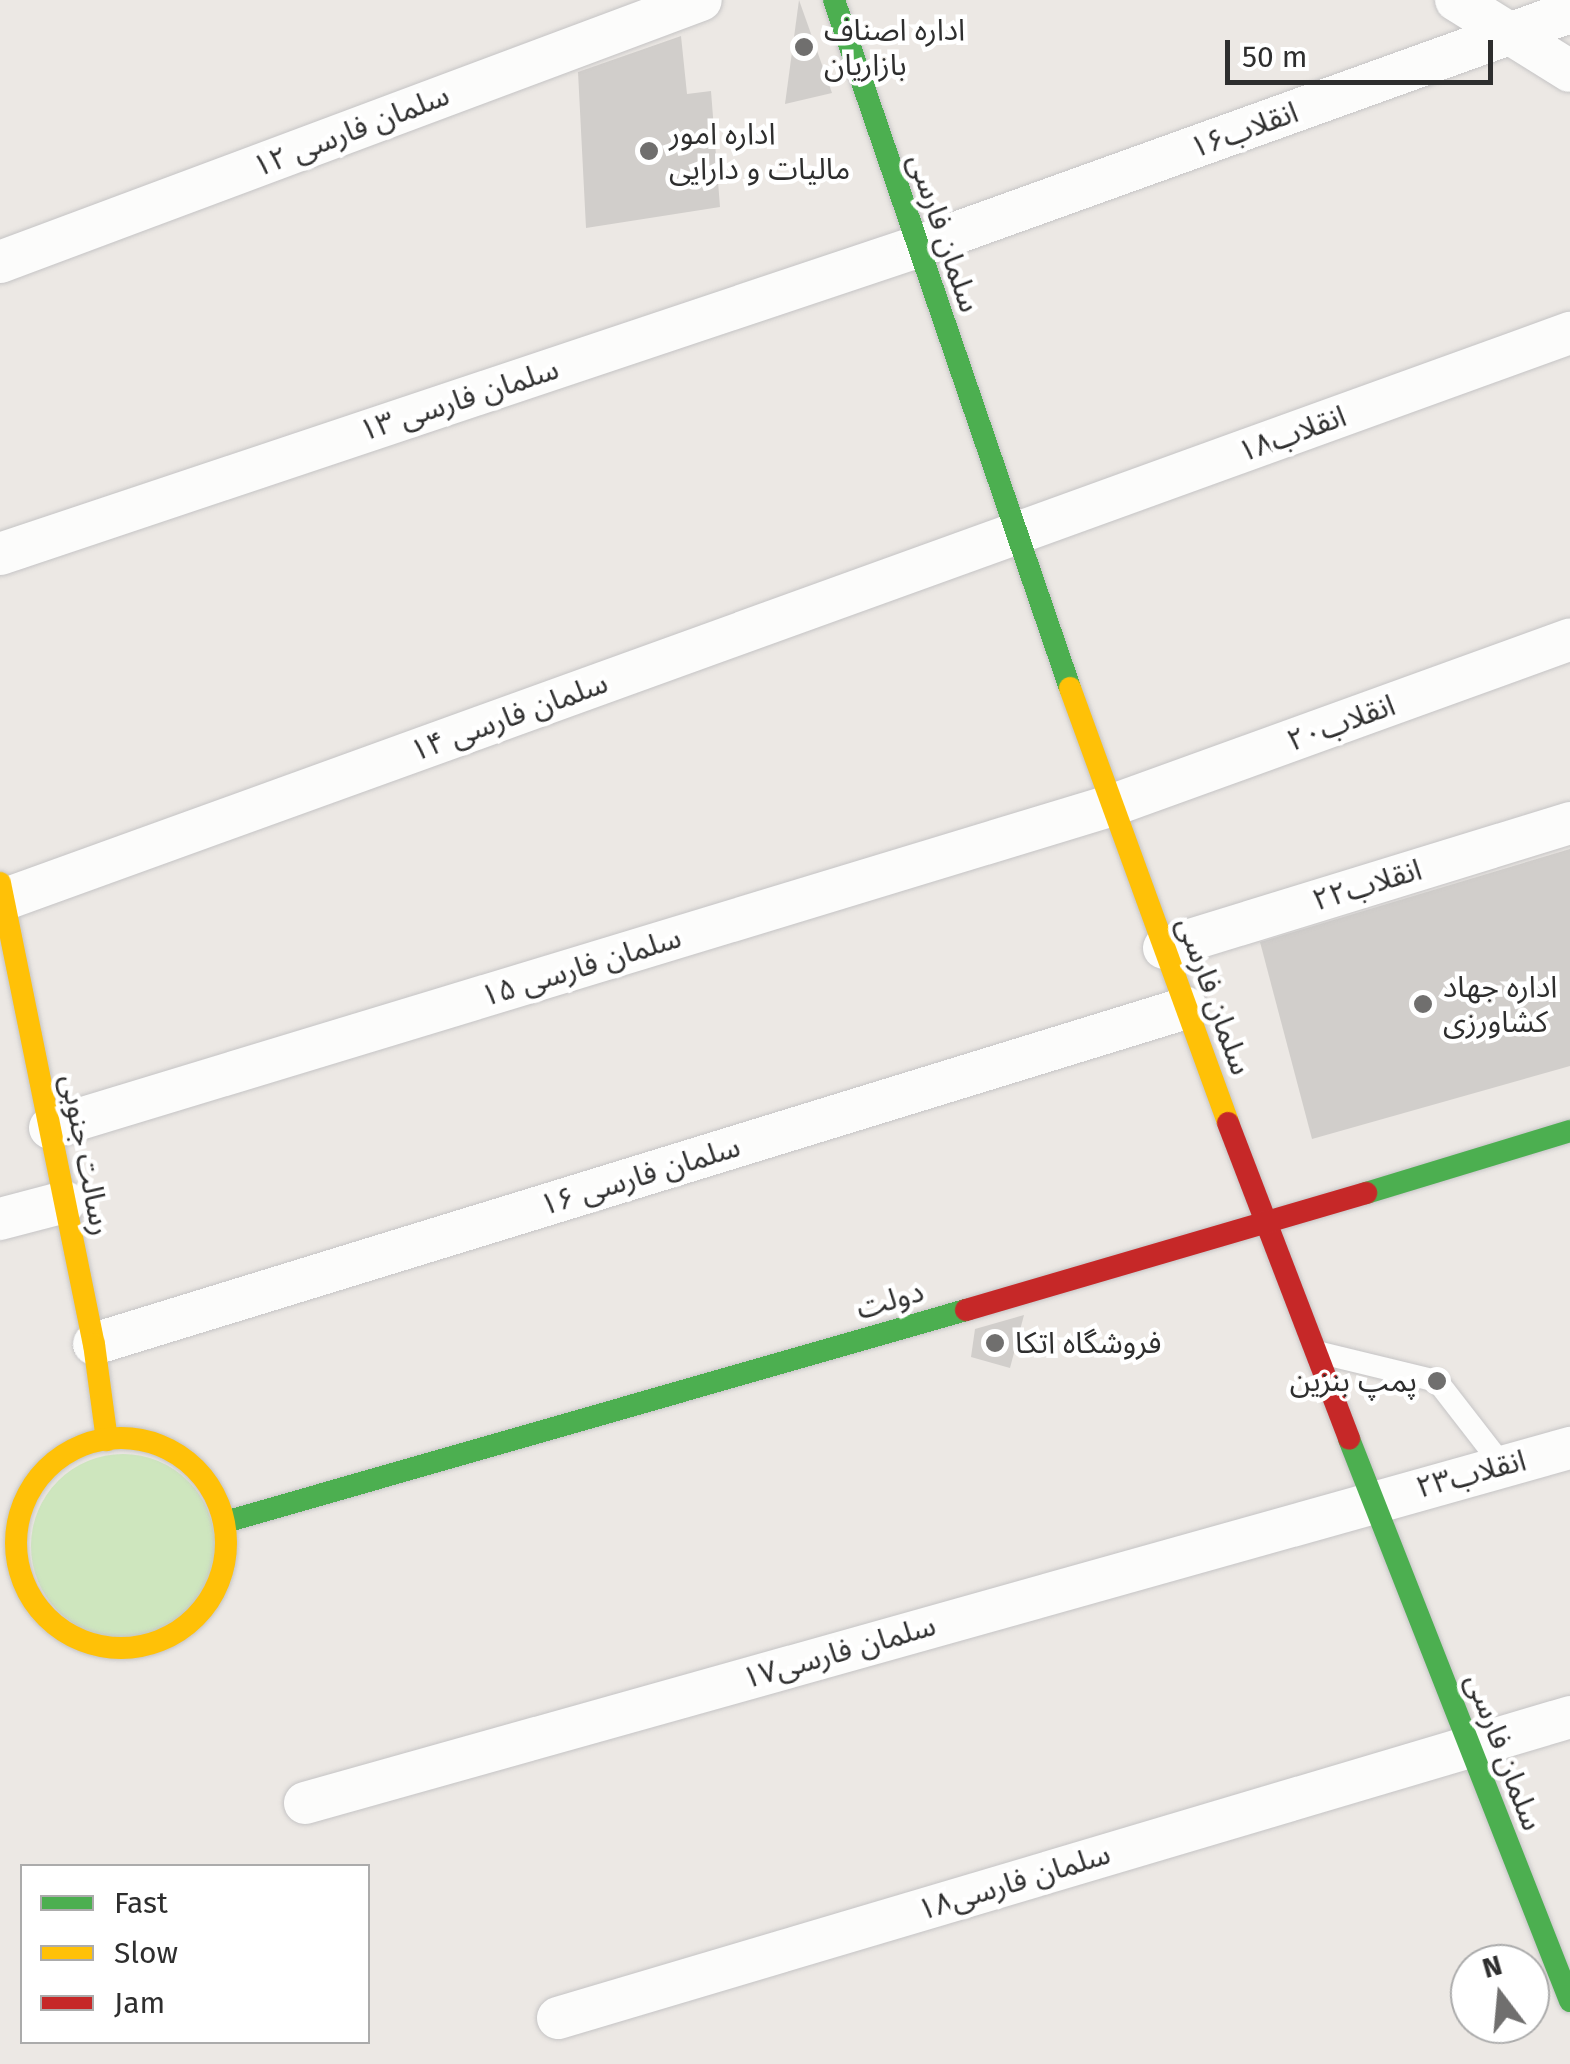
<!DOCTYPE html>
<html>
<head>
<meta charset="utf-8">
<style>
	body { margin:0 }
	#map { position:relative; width:1570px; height:2064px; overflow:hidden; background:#ece8e4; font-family:"Fira Sans","Noto Sans Arabic",sans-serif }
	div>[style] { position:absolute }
	.green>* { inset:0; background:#cee6be }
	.round { border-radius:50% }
	.building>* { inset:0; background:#d1cecb }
	.roads { filter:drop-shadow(0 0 2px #c5c4c5) drop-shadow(0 0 2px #c5c4c5) }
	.lane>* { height:22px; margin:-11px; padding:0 11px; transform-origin:11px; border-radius:11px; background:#fcfcfb }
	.street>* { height:42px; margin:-21px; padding:0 21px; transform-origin:21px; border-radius:21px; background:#fcfcfb }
	.fast>* { height:22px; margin:-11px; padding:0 11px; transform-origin:11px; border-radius:11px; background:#4caf50 }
	.slow>* { height:22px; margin:-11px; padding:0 11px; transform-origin:11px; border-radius:11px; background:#ffc107 }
	.slow>.ring { margin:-11px; padding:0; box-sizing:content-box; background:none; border:22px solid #ffc107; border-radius:50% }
	.jam>* { height:22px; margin:-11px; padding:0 11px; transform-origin:11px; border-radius:11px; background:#c62828 }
	.dots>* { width:28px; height:28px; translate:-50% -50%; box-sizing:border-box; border:5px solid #fff; border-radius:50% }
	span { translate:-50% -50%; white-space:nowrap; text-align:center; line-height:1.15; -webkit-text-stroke:9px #fff; paint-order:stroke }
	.poi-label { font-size:30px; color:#2e2e2e }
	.left { translate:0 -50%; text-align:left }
	.right { translate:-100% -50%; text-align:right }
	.street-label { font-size:30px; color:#2e2e2e }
	.legend { position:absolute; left:20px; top:1864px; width:350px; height:180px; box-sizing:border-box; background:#fff; border:2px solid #ababab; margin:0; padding:12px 18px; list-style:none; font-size:30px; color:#2e2e2e }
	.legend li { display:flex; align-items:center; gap:20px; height:50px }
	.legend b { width:50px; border:2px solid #ababab }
	.north { position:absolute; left:1450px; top:1944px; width:100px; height:100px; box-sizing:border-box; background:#fff; border:2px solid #ababab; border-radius:50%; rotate:344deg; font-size:28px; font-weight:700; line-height:40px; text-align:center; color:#2e2e2e }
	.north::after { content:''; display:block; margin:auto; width:35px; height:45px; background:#706f6e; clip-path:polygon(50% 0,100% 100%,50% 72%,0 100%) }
	.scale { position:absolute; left:1225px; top:40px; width:268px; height:45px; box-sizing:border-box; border:5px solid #2e2e2e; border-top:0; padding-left:12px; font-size:30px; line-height:35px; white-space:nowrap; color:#2e2e2e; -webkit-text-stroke:8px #fff; paint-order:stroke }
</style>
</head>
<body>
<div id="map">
	<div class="green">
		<div class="round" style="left:31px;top:1454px;width:184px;height:184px"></div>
	</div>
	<div class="building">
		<div style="clip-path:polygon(799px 0,832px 93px,785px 104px)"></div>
		<div style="clip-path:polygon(681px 36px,687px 94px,711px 91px,720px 207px,586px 228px,578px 72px)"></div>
		<div style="clip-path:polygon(1570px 849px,1570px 1066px,1312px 1139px,1260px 942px)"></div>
		<div style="clip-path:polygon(1024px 1315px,1010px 1368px,971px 1357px,975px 1329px)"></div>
	</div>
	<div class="roads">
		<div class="lane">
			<div style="left:1321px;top:1353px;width:119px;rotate:13.6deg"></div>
			<div style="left:1437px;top:1381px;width:108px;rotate:52.2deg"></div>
		</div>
		<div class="street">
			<div style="left:1456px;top:0;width:134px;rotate:31.9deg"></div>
			<div style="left:0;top:262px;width:748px;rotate:-20.49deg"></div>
			<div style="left:0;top:554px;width:967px;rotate:-18.51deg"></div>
			<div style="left:917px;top:247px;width:694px;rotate:-19.79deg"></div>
			<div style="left:0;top:901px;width:1670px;rotate:-19.89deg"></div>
			<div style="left:1164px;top:948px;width:425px;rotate:-17.1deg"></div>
			<div style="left:50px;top:1128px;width:1111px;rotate:-16.9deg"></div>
			<div style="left:1113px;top:805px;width:486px;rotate:-19.9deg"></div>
			<div style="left:0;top:1219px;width:67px;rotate:-14.7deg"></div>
			<div style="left:94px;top:1344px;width:1143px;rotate:-17.1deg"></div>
			<div style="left:305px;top:1803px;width:1314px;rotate:-15.68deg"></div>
			<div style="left:558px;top:2018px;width:1056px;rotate:-16.56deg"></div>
		</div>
		<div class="fast">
			<div style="left:834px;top:0;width:727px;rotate:71.07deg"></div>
			<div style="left:1366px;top:1193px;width:213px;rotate:-16.9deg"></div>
			<div style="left:1349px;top:1439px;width:604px;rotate:68.53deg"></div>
			<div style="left:225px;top:1522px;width:771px;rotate:-15.97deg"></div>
		</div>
		<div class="slow">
			<div style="left:1070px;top:688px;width:463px;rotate:70deg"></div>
			<div style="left:0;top:883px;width:470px;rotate:78.5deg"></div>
			<div style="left:94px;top:1344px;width:97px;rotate:82.3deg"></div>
			<div class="ring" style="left:16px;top:1438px;width:188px;height:188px"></div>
		</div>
		<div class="jam">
			<div style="left:1228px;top:1123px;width:338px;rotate:69deg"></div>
			<div style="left:966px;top:1310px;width:417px;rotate:-16.3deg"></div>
		</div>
	</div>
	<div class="dots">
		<div style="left:804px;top:47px;background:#706f6e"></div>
		<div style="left:649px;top:151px;background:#706f6e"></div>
		<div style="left:1423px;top:1004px;background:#706f6e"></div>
		<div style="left:995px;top:1343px;background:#706f6e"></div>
		<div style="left:1437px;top:1381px;background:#706f6e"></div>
	</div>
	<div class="poi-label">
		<span class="left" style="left:824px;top:47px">اداره اصناف<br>بازاریان</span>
		<span class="left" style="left:669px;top:151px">اداره امور<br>مالیات و دارایی</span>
		<span class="left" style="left:1443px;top:1004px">اداره جهاد<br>کشاورزی</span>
		<span class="left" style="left:1015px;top:1343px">فروشگاه اتکا</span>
		<span class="right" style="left:1417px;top:1381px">پمپ بنزین</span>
	</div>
	<div class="street-label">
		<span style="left:1244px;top:130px;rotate:-20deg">انقلاب۱۶</span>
		<span style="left:351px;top:131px;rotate:-21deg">سلمان فارسی ۱۲</span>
		<span style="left:944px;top:233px;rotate:71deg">سلمان فارسی</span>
		<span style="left:459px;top:400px;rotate:-18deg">سلمان فارسی ۱۳</span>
		<span style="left:1292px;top:434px;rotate:-20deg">انقلاب۱۸</span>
		<span style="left:509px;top:717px;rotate:-20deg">سلمان فارسی ۱۴</span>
		<span style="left:1341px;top:723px;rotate:-20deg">انقلاب۲۰</span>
		<span style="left:1367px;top:885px;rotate:-17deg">انقلاب۲۲</span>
		<span style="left:581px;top:967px;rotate:-17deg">سلمان فارسی ۱۵</span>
		<span style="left:1214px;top:996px;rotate:70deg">سلمان فارسی</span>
		<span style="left:86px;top:1155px;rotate:79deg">رسالت جنوبی</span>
		<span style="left:640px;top:1176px;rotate:-17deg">سلمان فارسی ۱۶</span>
		<span style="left:890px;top:1300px;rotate:-16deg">دولت</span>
		<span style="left:1471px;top:1474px;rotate:-15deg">انقلاب۲۳</span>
		<span style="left:839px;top:1652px;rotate:-16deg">سلمان فارسی۱۷</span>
		<span style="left:1504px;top:1752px;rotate:69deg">سلمان فارسی</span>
		<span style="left:1014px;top:1882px;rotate:-17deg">سلمان فارسی۱۸</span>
	</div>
	<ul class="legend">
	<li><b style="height:12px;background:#4caf50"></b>Fast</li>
	<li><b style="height:12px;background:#ffc107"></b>Slow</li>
	<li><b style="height:12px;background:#c62828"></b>Jam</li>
	</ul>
	<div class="north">N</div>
	<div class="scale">50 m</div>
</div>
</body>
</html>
